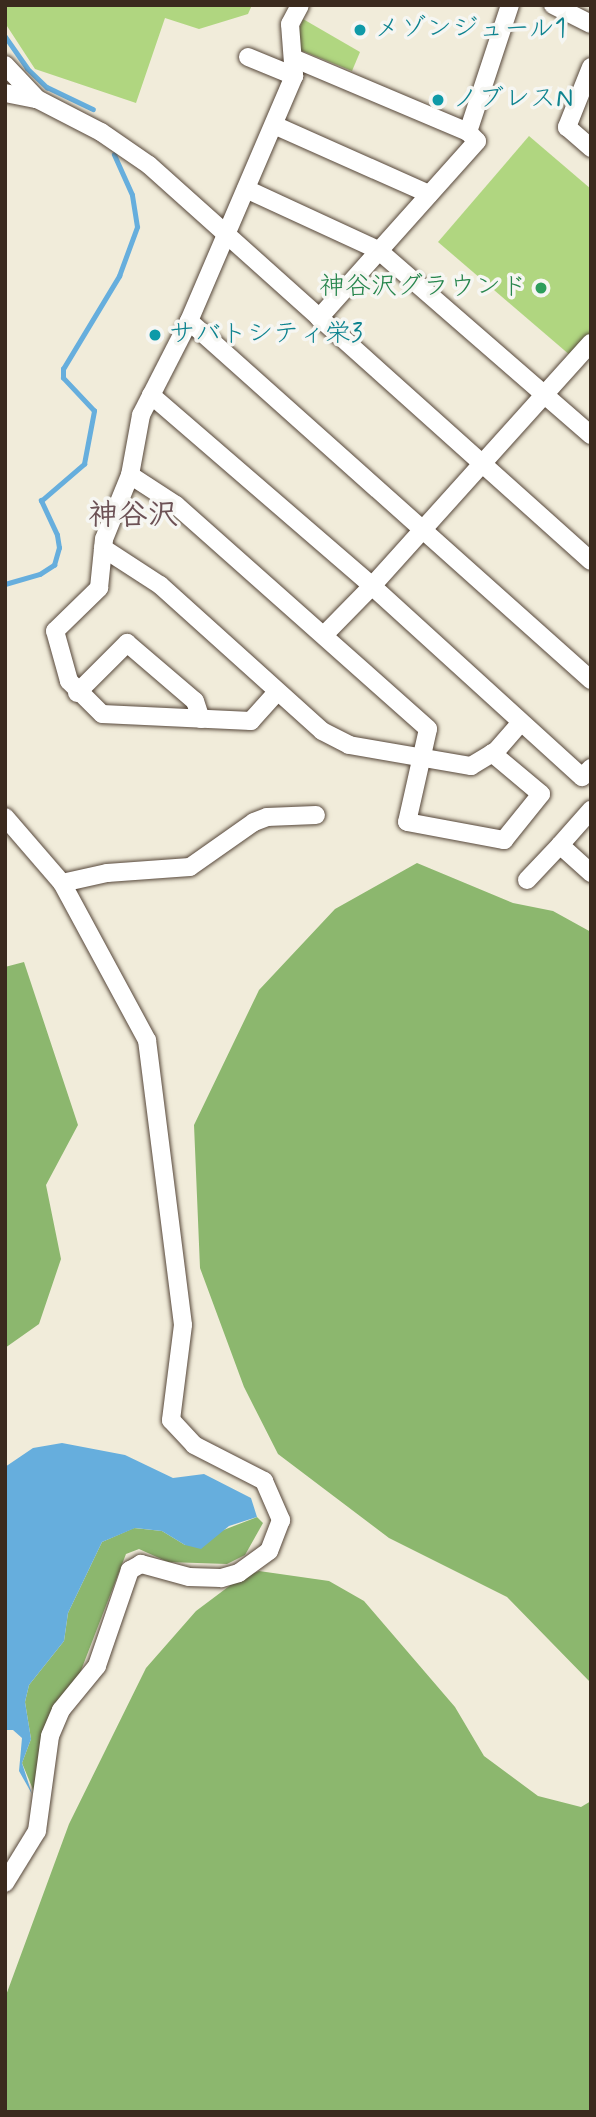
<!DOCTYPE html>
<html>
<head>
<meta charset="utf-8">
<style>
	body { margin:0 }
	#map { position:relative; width:596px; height:2117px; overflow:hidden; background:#f1ecda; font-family:Mynerve,"Klee One",sans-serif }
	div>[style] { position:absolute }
	.green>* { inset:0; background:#b0d680 }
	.forest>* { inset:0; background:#8cb76e }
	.water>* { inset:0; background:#66aedd }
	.stream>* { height:4.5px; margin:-2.25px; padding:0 2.25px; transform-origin:2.25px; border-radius:2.25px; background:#66aedd }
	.roads { filter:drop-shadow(0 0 2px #56473a) drop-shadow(0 0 2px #56473a) }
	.minor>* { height:18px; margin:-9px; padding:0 9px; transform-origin:9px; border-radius:9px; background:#fff }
	.dots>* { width:19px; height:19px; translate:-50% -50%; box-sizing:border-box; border:4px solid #f6f6f2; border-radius:50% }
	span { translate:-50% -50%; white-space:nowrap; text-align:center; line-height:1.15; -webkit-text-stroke:7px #f6f6f2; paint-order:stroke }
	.culture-label { font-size:26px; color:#0d838f }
	.left { translate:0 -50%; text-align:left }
	.leisure-label { font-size:26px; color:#27864d }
	.right { translate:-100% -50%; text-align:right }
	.quarter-label { font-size:30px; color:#6d5256; font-weight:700 }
	.frame { position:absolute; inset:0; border:7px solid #3b2a1e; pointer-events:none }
</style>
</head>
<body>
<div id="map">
	<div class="green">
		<div style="clip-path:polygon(5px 5px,252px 5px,248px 14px,199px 29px,165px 18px,136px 103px,35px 69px,5px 23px)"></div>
		<div style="clip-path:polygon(303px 19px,360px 52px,352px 71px,300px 50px,298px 32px)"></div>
		<div style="clip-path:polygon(529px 136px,591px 189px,591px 334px,571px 356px,438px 242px)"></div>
	</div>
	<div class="forest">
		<div style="clip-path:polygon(417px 863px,513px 903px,553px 911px,591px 932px,591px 1683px,507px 1597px,389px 1538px,278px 1454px,244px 1387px,200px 1268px,194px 1125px,259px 990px,335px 909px)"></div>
		<div style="clip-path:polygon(24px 962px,78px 1125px,46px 1185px,61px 1259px,39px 1324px,5px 1348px,5px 967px)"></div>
		<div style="clip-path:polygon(257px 1517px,263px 1523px,245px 1555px,227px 1564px,168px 1562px,139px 1549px,126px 1554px,34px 1792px,22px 1763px,31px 1739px,25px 1702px,29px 1685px,64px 1641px,68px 1613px,102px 1542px,134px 1528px,162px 1531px,185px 1545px)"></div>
		<div style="clip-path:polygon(259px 1571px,329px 1581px,364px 1601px,455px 1707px,484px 1756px,538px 1796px,581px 1807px,591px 1801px,591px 2112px,5px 2112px,5px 1998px,69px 1824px,146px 1668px,196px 1611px,236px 1581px)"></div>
	</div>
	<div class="water">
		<div style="clip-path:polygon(62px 1443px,125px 1455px,173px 1478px,204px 1474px,251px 1498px,257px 1517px,229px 1526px,201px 1549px,185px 1545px,162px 1531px,135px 1528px,102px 1542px,68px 1613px,64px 1641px,29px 1685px,25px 1702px,31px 1739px,22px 1763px,32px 1794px,19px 1771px,22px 1738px,13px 1730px,5px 1730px,5px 1467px,33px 1448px)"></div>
	</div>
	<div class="stream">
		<div style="left:5px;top:36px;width:39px;rotate:55deg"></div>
		<div style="left:27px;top:68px;width:28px;rotate:44deg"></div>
		<div style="left:47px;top:87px;width:51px;rotate:25.6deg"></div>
		<div style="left:5px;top:584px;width:36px;rotate:-16deg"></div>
		<div style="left:40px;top:574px;width:17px;rotate:-33deg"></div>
		<div style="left:54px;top:565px;width:18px;rotate:-74deg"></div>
		<div style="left:59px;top:548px;width:13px;rotate:-99deg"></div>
		<div style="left:57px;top:535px;width:38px;rotate:-115deg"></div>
		<div style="left:41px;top:501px;width:57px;rotate:-40.7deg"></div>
		<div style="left:84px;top:464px;width:54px;rotate:-79.3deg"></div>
		<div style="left:94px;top:411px;width:45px;rotate:-133.2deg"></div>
		<div style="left:63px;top:378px;width:9px;rotate:-90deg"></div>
		<div style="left:63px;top:369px;width:109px;rotate:-58.9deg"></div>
		<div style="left:119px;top:276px;width:52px;rotate:-69.8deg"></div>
		<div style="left:137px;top:227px;width:32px;rotate:-99deg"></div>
		<div style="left:132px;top:195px;width:44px;rotate:-114.2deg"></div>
	</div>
	<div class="roads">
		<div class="minor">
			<div style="left:553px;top:5px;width:42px;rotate:26.6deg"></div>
			<div style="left:248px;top:57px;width:50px;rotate:22.4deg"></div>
			<div style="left:293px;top:58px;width:190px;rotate:22.9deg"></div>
			<div style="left:468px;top:132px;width:134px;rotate:-71.7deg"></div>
			<div style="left:5px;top:65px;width:47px;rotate:46.7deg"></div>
			<div style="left:37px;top:99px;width:72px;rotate:27.3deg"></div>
			<div style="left:101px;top:132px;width:58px;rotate:34.5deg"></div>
			<div style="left:149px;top:165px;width:593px;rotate:41.86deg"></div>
			<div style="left:591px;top:67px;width:65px;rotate:111.8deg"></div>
			<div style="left:567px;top:127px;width:32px;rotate:41deg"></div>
			<div style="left:5px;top:93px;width:32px;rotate:11deg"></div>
			<div style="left:274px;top:125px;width:170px;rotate:24deg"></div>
			<div style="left:246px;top:189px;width:145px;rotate:24.8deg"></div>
			<div style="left:378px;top:250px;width:282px;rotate:41deg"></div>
			<div style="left:319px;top:318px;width:237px;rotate:-48.2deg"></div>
			<div style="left:477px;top:141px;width:13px;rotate:-135deg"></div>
			<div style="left:189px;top:321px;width:539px;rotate:41.77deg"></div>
			<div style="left:151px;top:395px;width:292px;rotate:40.8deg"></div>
			<div style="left:372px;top:586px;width:327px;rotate:-48deg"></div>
			<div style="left:130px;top:475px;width:55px;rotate:33.1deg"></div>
			<div style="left:176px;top:505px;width:337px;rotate:41.6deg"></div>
			<div style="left:428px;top:729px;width:95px;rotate:102.7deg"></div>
			<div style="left:407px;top:822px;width:99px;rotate:10.5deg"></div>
			<div style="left:504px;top:840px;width:59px;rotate:-51.2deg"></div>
			<div style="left:541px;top:794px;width:64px;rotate:-140.1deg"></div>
			<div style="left:103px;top:548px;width:68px;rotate:33deg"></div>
			<div style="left:160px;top:585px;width:218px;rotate:42deg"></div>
			<div style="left:322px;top:731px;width:30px;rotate:27deg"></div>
			<div style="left:349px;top:745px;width:124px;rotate:9.8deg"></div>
			<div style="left:471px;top:766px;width:29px;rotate:-31deg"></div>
			<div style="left:496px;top:751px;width:37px;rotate:-49deg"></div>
			<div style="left:324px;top:635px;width:69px;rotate:-45.6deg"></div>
			<div style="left:372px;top:586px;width:284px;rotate:42.3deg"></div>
			<div style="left:582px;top:777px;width:13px;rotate:-45deg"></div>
			<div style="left:277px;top:692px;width:39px;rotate:132deg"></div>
			<div style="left:251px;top:721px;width:149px;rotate:-177.3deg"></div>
			<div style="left:102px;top:714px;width:47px;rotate:-135deg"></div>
			<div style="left:69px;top:681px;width:52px;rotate:-105.6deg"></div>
			<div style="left:55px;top:631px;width:62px;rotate:-44.3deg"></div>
			<div style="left:99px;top:588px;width:49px;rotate:-84.2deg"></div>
			<div style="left:104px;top:539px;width:69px;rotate:-67.9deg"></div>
			<div style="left:130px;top:475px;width:61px;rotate:-79.6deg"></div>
			<div style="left:141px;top:415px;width:106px;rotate:-62.9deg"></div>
			<div style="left:189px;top:321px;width:267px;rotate:-66.8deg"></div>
			<div style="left:294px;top:76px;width:52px;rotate:-94.4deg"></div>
			<div style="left:290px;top:24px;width:21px;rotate:-62deg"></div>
			<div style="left:77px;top:693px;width:71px;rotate:-45deg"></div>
			<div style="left:127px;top:643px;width:89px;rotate:40.5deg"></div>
			<div style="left:195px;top:701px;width:19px;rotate:72deg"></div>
			<div style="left:5px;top:817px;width:87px;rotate:49.2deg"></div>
			<div style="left:62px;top:883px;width:179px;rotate:61.6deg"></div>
			<div style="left:147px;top:1040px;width:287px;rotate:82.8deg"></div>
			<div style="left:183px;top:1325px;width:96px;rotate:97.2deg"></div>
			<div style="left:171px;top:1420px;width:34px;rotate:47deg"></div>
			<div style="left:194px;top:1445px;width:79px;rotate:27.2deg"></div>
			<div style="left:264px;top:1481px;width:43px;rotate:66.4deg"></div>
			<div style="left:281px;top:1520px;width:33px;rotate:111deg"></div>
			<div style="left:269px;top:1551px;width:37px;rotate:144deg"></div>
			<div style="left:239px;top:1573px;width:19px;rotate:164deg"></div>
			<div style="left:221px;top:1578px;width:32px;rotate:-178deg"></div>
			<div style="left:189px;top:1577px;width:50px;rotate:-164.8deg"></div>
			<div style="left:141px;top:1564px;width:13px;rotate:151deg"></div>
			<div style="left:130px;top:1570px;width:102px;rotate:109deg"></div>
			<div style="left:97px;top:1666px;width:57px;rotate:129.3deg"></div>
			<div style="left:61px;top:1710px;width:28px;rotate:113deg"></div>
			<div style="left:50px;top:1736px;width:96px;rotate:97.8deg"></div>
			<div style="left:37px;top:1831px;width:61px;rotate:121.6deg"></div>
			<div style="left:560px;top:845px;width:47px;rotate:-48.5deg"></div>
			<div style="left:527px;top:880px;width:48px;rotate:-46.7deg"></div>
			<div style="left:560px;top:845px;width:42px;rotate:42.1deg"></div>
			<div style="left:62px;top:883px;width:46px;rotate:-12.5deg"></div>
			<div style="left:107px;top:873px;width:83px;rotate:-4.1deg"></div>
			<div style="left:190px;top:867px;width:78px;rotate:-35.1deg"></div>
			<div style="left:254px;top:822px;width:14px;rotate:-21deg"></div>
			<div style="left:267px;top:817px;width:49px;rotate:-2.3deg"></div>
		</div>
	</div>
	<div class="dots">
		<div style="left:360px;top:30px;background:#0f9aa8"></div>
		<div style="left:438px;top:100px;background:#0f9aa8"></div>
		<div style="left:541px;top:288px;background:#2e9e5b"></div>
		<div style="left:155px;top:335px;background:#0f9aa8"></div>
	</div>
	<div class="culture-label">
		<span class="left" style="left:374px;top:30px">メゾンジュール1</span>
		<span class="left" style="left:452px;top:100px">ノブレスN</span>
		<span class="left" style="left:169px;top:335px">サバトシティ栄3</span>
	</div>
	<div class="leisure-label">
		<span class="right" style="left:527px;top:288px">神谷沢グラウンド</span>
	</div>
	<div class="quarter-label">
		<span style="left:133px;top:516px">神谷沢</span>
	</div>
	<div class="frame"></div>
</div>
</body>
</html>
